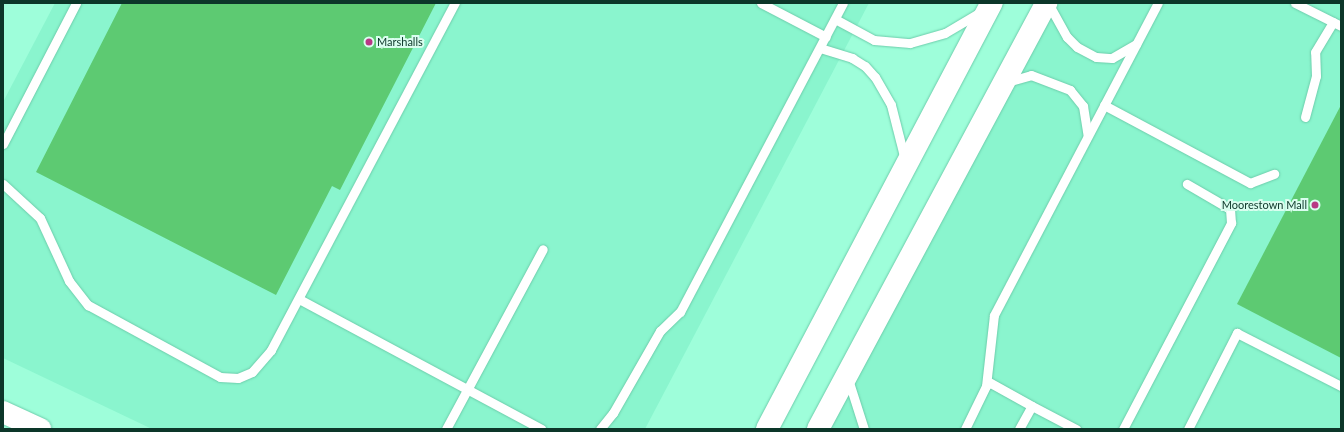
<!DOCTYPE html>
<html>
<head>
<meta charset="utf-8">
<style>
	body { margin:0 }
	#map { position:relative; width:1344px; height:432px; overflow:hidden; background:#9efeda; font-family:Lato,sans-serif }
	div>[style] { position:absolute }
	.built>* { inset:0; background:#8af5ce }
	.building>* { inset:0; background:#5dca72 }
	.roads { filter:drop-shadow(0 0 1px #6dcdab) drop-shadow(0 0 1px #6dcdab) }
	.lane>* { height:9px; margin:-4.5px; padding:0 4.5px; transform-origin:4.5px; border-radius:4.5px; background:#fff }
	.secondary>* { height:22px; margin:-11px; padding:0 11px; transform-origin:11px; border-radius:11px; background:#fff }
	.highway>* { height:22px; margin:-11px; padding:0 11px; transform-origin:11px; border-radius:11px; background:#fff }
	.dots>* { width:11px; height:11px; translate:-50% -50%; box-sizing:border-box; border:2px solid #dafeef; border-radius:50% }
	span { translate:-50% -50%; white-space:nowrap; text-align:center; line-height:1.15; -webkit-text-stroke:4px #dafeef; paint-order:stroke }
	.poi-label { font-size:11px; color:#0c3629 }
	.left { translate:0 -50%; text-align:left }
	.right { translate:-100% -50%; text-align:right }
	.frame { position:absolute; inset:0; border:4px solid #0c3629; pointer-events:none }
</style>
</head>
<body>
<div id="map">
	<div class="built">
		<div style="clip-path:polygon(55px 3px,869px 3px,645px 429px,152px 429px,3px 358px,3px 102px)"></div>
		<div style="clip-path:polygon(1047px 3px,1341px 3px,1341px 429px,818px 429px)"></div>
	</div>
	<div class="building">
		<div style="clip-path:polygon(122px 3px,436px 3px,340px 190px,332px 186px,276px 295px,36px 172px)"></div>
		<div style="clip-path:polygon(1341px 105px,1341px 358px,1237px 304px)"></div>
	</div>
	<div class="roads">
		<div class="lane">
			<div style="left:761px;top:3px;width:73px;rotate:27.6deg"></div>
			<div style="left:1048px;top:3px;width:39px;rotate:61deg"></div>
			<div style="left:1067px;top:37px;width:14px;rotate:45deg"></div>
			<div style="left:1077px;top:47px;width:21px;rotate:28deg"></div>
			<div style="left:1096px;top:57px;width:16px;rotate:4deg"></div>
			<div style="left:1112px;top:58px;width:28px;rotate:-30deg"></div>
			<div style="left:1295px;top:3px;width:51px;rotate:26.6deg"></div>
			<div style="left:835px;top:19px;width:44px;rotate:28.3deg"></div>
			<div style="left:874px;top:40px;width:36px;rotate:5deg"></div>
			<div style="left:910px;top:43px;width:36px;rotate:-16deg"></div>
			<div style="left:945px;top:33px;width:43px;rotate:-30.7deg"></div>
			<div style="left:820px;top:48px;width:34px;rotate:17deg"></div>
			<div style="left:852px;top:58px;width:15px;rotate:32deg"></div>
			<div style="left:865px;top:66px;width:15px;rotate:48deg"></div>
			<div style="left:875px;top:77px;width:32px;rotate:60deg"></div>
			<div style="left:891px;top:105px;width:57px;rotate:75.7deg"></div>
			<div style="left:1007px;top:82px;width:25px;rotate:-16deg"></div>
			<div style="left:1031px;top:75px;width:42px;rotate:21deg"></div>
			<div style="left:1070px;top:90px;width:21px;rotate:51deg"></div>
			<div style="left:1083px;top:106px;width:30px;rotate:81deg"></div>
			<div style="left:1104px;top:105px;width:166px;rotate:28.1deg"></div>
			<div style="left:1250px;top:183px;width:26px;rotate:-21deg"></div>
			<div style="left:1305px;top:117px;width:42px;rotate:-75deg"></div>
			<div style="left:1316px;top:76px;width:24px;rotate:-92deg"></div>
			<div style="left:1315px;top:52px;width:35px;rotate:-59deg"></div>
			<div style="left:3px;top:144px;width:159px;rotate:-62.6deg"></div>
			<div style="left:3px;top:184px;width:50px;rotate:42.6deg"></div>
			<div style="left:40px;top:218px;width:69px;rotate:65.3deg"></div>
			<div style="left:69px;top:281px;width:31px;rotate:52deg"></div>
			<div style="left:88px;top:305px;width:150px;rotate:28.6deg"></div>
			<div style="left:220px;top:377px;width:18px;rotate:3deg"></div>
			<div style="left:238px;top:378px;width:15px;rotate:-23deg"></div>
			<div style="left:252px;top:372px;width:29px;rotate:-49deg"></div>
			<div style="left:271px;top:350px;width:393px;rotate:-62.1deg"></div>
			<div style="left:299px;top:299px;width:275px;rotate:28.2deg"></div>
			<div style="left:848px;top:379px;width:52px;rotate:72.3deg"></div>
			<div style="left:987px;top:381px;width:51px;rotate:29.1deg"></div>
			<div style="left:446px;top:429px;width:204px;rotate:-61.7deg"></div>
			<div style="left:600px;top:429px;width:21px;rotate:-51deg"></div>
			<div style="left:613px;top:413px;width:95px;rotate:-60.2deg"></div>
			<div style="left:660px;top:331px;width:28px;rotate:-44deg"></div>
			<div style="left:680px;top:312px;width:349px;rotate:-62.2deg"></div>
			<div style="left:965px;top:429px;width:48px;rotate:-64deg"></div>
			<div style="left:986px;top:386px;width:71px;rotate:-83.6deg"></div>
			<div style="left:994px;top:315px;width:352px;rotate:-62.3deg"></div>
			<div style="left:1019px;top:429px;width:26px;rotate:-61deg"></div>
			<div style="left:1032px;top:406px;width:50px;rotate:27.6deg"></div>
			<div style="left:1123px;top:429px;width:233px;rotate:-62.3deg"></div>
			<div style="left:1231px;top:223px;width:14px;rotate:-94deg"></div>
			<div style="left:1230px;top:209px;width:50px;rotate:-149.8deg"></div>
			<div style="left:1188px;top:429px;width:108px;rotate:-63deg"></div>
			<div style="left:1237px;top:333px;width:117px;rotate:27deg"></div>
		</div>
		<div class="secondary">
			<div style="left:3px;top:412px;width:41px;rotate:24.7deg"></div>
		</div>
		<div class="highway">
			<div style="left:767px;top:429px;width:482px;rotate:-62.2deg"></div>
			<div style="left:818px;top:429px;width:483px;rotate:-61.8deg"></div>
		</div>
	</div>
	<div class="dots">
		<div style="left:369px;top:42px;background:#b93985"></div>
		<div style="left:1315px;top:205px;background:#b93985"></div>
	</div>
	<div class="poi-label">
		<span class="left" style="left:377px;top:42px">Marshalls</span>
		<span class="right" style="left:1307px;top:205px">Moorestown Mall</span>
	</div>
	<div class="frame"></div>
</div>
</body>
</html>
